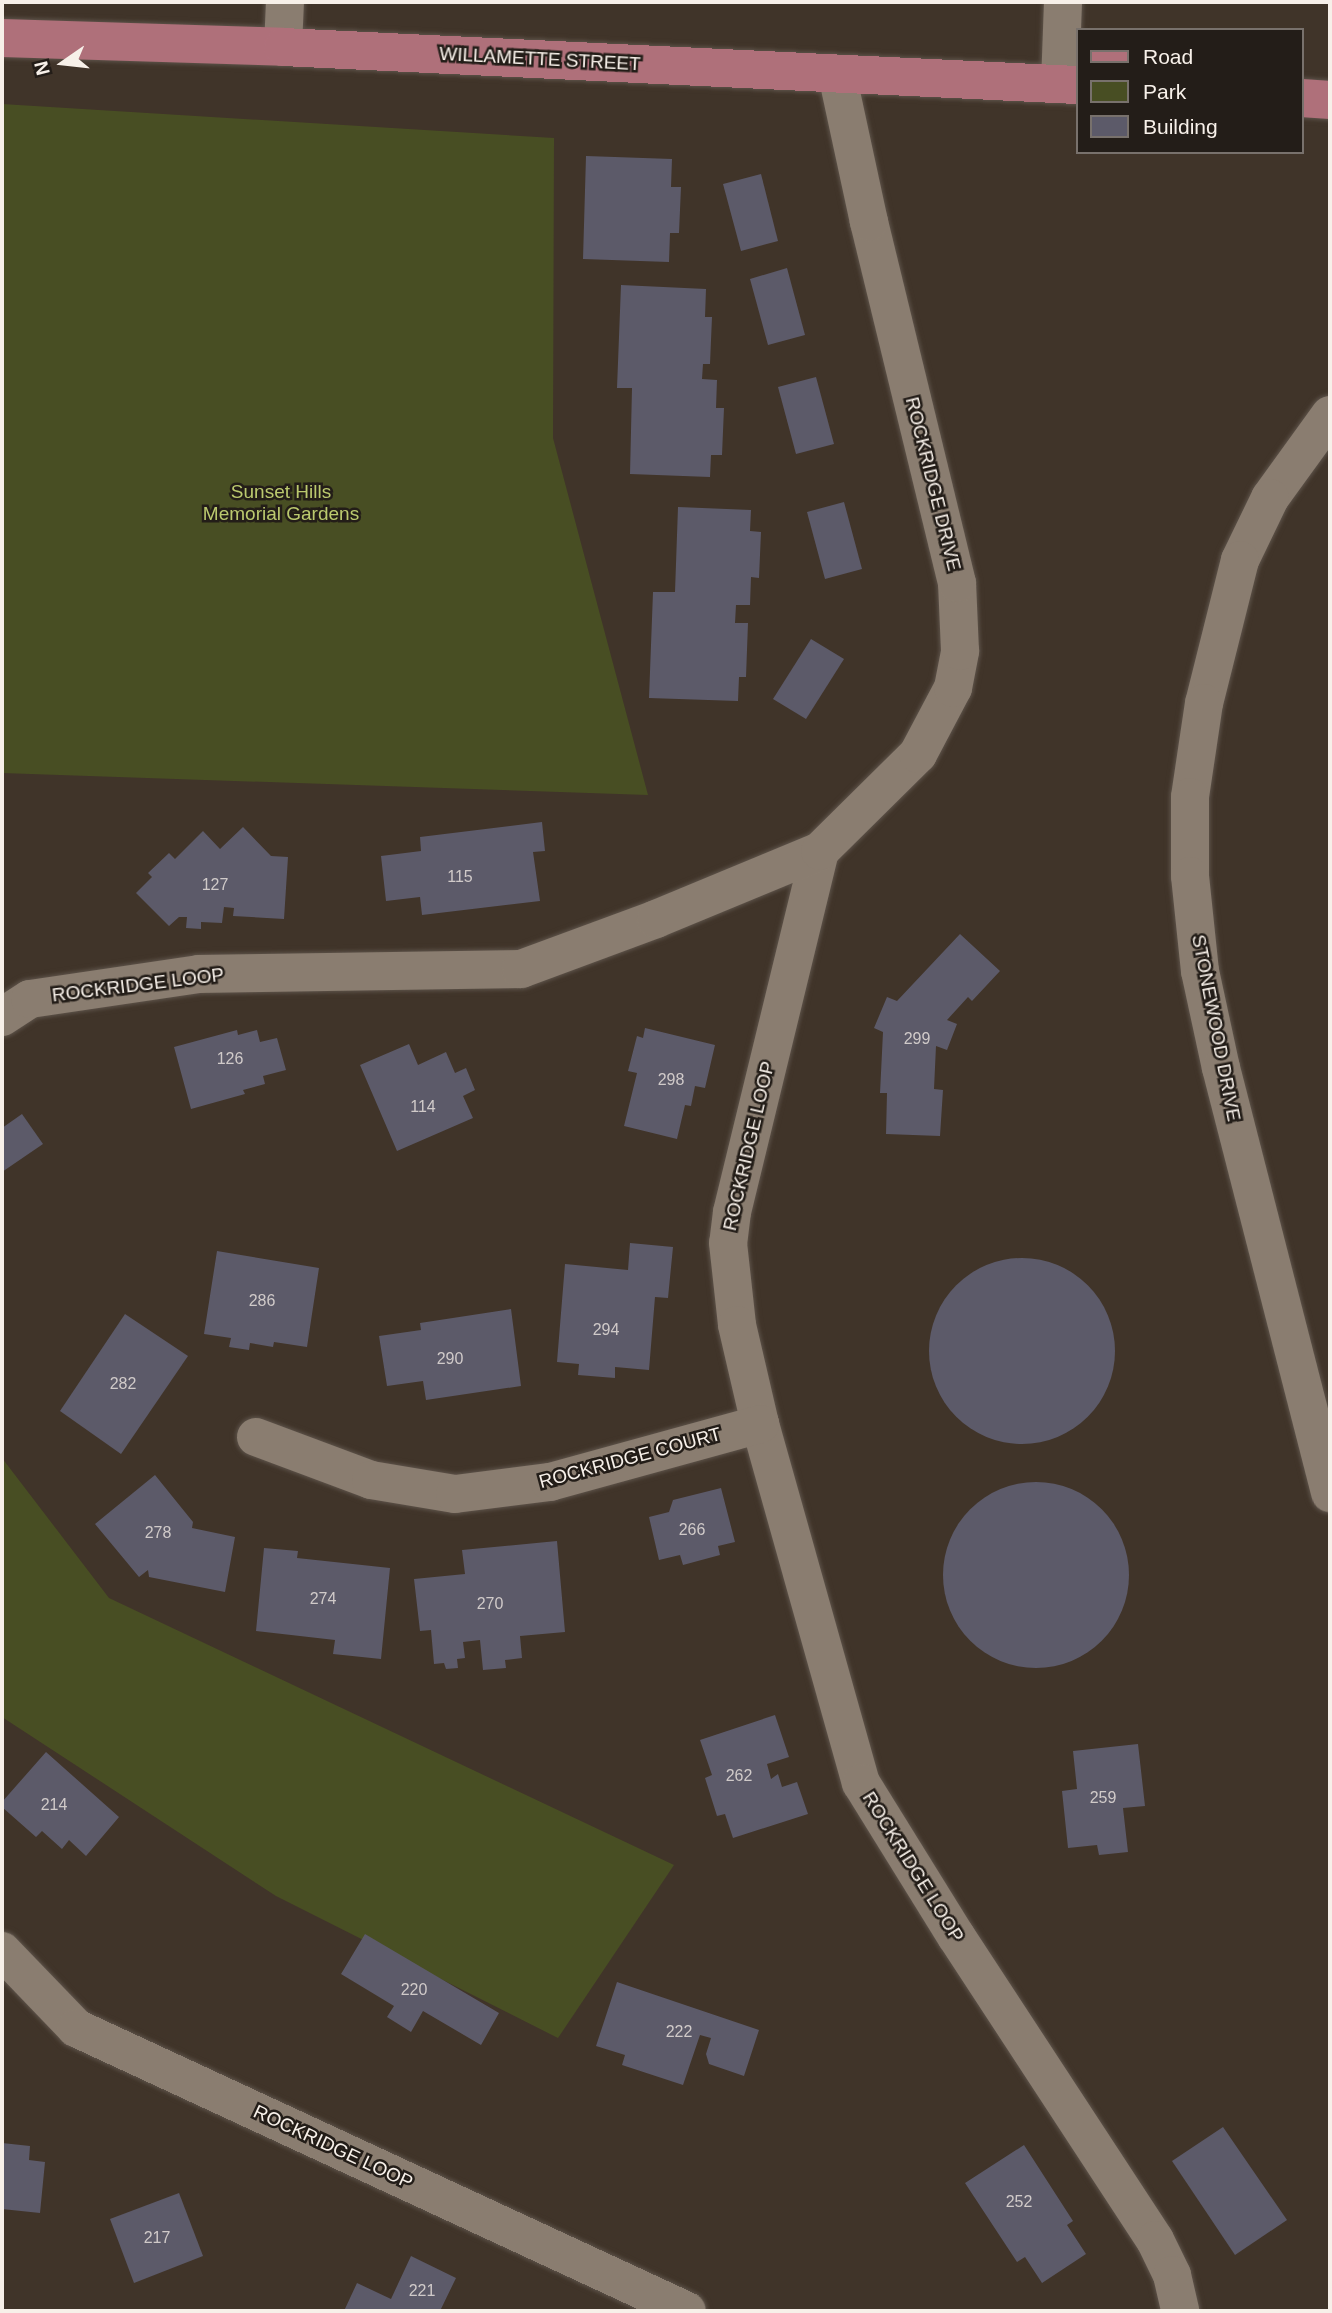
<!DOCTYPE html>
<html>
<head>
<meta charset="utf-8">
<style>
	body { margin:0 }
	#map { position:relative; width:1332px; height:2313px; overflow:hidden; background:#403429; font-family:Helvetica,sans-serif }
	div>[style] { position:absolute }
	.green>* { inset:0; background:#484e23 }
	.building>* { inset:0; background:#5c5a69 }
	.round { border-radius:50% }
	.roads { filter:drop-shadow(0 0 2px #5d534a) drop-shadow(0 0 2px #5d534a) }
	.minor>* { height:38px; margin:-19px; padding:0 19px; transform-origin:19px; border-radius:19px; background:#8a7d70 }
	.major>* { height:38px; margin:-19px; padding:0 19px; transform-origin:19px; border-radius:19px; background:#af707a }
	span { translate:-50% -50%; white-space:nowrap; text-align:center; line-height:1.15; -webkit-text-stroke:5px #231d18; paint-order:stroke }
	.number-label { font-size:16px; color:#d0cac9 }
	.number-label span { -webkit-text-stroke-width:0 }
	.street-label { font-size:19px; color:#f7f0e9 }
	.park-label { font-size:19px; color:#bbc96e }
	.frame { position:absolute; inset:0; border:4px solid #f7f0e9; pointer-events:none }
	.legend { position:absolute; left:1076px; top:28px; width:228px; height:126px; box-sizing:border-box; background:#231d18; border:2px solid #78716c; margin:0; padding:9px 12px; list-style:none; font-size:21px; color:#f7f0e9 }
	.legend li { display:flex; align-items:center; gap:14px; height:35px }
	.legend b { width:35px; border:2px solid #78716c }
	.north { position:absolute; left:28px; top:28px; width:70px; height:70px; -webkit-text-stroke:5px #231d18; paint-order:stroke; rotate:256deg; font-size:19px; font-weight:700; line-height:28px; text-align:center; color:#f7f0e9 }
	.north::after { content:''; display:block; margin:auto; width:24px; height:32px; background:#f7f0e9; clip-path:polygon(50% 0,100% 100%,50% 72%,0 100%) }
</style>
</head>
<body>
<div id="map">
	<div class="green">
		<div style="clip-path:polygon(2px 104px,554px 138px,553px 438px,648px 795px,2px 773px)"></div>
		<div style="clip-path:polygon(2px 1458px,109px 1598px,674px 1865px,558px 2038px,276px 1896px,2px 1717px)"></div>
	</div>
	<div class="building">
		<div style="clip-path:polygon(586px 156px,672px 159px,671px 187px,681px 187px,679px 233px,670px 233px,669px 262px,583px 259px)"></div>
		<div style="clip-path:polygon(761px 174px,778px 241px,741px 251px,723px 184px)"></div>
		<div style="clip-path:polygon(787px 268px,805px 335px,768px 345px,750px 279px)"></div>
		<div style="clip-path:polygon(621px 285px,706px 289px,705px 317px,712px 317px,710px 364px,703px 364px,702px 379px,717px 380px,716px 408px,724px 408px,722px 455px,711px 455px,710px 477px,630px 474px,632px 388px,617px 388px)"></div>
		<div style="clip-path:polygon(816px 377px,834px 444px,796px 454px,778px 387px)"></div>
		<div style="clip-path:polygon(844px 502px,862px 569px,825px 579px,807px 512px)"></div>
		<div style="clip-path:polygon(678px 507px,751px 510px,750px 531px,761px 532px,759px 578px,751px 577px,750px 605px,736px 605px,735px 623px,748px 623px,746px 677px,739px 677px,738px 701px,649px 698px,653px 592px,675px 592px)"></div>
		<div style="clip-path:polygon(811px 639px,844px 659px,806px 719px,773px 699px)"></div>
		<div style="clip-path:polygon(542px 822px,545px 851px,533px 852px,540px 901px,422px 915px,420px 897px,386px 901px,381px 856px,421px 851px,420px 837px)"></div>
		<div style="clip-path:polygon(243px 827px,271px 856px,288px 857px,284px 919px,233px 916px,234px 908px,224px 907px,222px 923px,201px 922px,201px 929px,186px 928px,187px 917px,179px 917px,169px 926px,136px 893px,152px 877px,148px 873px,169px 853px,175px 859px,203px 831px,220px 849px)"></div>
		<div style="clip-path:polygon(960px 934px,1000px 971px,972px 1001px,968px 997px,947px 1020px,957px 1024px,947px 1050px,936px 1046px,934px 1089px,943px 1090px,940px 1136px,886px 1134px,887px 1093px,880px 1093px,883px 1032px,874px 1028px,887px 997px,897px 1001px)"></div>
		<div style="clip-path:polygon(645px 1028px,715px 1045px,705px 1088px,695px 1086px,691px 1106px,685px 1105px,677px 1139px,624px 1126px,637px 1073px,628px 1071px,637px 1036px,643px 1038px)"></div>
		<div style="clip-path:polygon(237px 1030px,238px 1035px,257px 1030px,260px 1042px,277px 1038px,286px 1070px,263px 1076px,265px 1084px,243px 1090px,245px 1094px,191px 1109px,174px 1047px)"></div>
		<div style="clip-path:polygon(409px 1044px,418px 1065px,446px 1052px,455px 1073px,466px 1068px,475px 1090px,463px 1096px,473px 1118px,397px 1151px,360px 1065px)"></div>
		<div style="clip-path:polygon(22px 1114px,43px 1144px,2px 1172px,2px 1128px)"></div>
		<div style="clip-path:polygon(630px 1243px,673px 1247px,668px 1298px,655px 1297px,649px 1370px,615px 1367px,615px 1378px,578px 1375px,579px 1364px,557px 1362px,565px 1264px,628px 1270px)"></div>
		<div style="clip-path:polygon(217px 1251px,319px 1268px,307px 1347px,274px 1342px,273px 1347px,250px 1343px,249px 1350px,229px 1347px,231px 1338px,204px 1334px)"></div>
		<div class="round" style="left:929px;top:1258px;width:186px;height:186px"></div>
		<div style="clip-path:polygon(511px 1309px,521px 1386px,426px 1400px,423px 1381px,387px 1386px,379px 1336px,421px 1330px,420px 1323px)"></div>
		<div style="clip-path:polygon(125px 1314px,188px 1356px,121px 1454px,60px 1411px)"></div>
		<div style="clip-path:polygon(155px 1475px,193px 1522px,192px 1528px,235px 1537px,225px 1592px,149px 1577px,148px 1570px,139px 1577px,95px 1524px)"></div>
		<div class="round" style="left:943px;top:1482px;width:186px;height:186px"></div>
		<div style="clip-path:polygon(721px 1488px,735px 1542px,718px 1546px,720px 1555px,683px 1565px,680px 1555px,659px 1560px,649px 1517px,669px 1512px,673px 1500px)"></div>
		<div style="clip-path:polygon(557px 1541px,565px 1632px,520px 1636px,522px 1658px,505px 1660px,506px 1668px,483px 1670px,480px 1640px,463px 1642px,465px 1658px,457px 1659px,458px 1668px,446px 1669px,444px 1663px,434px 1664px,431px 1630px,420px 1631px,414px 1579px,465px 1574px,462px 1550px)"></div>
		<div style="clip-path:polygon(264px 1548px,298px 1551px,297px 1558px,390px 1568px,381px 1659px,333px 1654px,335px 1640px,256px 1631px)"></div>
		<div style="clip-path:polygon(775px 1715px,789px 1757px,767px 1764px,771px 1779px,778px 1774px,782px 1787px,797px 1782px,808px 1814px,733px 1838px,725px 1814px,717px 1816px,705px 1778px,712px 1775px,700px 1740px)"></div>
		<div style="clip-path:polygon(1138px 1744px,1145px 1806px,1123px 1808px,1128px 1852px,1099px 1855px,1097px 1845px,1068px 1848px,1062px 1791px,1077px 1789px,1073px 1751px)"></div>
		<div style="clip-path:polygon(46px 1752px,119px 1817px,86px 1856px,69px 1840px,62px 1849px,42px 1831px,36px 1837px,2px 1807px,2px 1802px)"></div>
		<div style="clip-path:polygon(365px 1934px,499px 2013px,481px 2045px,423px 2011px,411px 2032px,387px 2017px,394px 2006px,341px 1974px)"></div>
		<div style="clip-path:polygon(617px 1982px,759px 2030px,744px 2076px,709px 2064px,706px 2054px,711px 2038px,700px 2035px,683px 2085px,622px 2065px,625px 2055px,596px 2046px)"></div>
		<div style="clip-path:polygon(1223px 2127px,1287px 2220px,1235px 2255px,1172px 2161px)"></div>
		<div style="clip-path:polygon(2px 2143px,30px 2146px,29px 2160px,45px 2162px,40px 2213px,2px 2209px)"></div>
		<div style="clip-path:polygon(1024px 2145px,1073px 2221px,1067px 2225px,1086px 2254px,1042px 2283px,1025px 2257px,1017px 2262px,965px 2183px)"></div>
		<div style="clip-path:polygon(179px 2193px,203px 2256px,134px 2283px,110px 2219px)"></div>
		<div style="clip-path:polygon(411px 2256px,456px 2278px,440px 2311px,344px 2311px,357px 2283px,391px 2299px)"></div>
	</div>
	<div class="roads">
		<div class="minor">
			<div style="left:283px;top:47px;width:45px;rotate:-87.5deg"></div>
			<div style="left:1060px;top:84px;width:82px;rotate:-87.9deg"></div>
			<div style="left:1330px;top:415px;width:102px;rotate:125.9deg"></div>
			<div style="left:1270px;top:498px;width:69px;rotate:115.8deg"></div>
			<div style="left:1240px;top:560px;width:147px;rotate:104.1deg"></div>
			<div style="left:1204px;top:703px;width:95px;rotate:98.5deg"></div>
			<div style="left:1190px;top:797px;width:79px;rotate:90deg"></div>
			<div style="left:1190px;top:876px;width:96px;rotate:84deg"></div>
			<div style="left:1200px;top:971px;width:99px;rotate:77.8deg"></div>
			<div style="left:1221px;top:1068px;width:439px;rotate:75.6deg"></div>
			<div style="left:820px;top:851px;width:372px;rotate:103.7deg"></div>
			<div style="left:732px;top:1212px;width:31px;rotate:97deg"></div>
			<div style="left:728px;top:1243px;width:82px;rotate:83.7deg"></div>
			<div style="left:737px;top:1325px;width:102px;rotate:76.9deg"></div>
			<div style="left:760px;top:1424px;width:373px;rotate:74.3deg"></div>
			<div style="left:861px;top:1783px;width:180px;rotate:58.2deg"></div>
			<div style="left:956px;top:1936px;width:363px;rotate:56.8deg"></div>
			<div style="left:1155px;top:2240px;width:39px;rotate:64deg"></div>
			<div style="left:1172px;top:2275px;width:37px;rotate:77deg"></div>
			<div style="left:2px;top:1017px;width:33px;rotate:-33deg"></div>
			<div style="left:30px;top:999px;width:171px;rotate:-8.4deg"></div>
			<div style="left:199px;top:974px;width:322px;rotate:-0.9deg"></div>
			<div style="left:521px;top:969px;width:144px;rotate:-20.3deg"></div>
			<div style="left:656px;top:919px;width:178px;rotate:-22.5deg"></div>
			<div style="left:820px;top:851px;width:138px;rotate:-44.7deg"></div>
			<div style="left:918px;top:754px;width:75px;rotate:-62.1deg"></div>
			<div style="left:953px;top:688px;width:38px;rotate:-79deg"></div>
			<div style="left:960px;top:651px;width:68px;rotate:-92.5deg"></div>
			<div style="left:957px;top:583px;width:372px;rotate:-103.7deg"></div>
			<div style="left:869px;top:222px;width:151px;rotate:-102.2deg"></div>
			<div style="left:256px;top:1437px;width:123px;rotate:20.5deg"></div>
			<div style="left:371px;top:1480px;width:85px;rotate:9.5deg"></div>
			<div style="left:455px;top:1494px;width:96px;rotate:-7.2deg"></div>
			<div style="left:550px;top:1482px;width:218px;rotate:-15.4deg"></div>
			<div style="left:2px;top:1951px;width:107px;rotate:46.1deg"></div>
			<div style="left:76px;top:2028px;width:673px;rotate:24.85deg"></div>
		</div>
		<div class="major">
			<div style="left:2px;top:38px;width:281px;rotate:1.8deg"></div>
			<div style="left:283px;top:47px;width:796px;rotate:2.74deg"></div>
			<div style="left:1302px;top:98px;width:28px;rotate:4deg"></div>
		</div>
	</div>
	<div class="number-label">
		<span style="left:460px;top:877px">115</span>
		<span style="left:215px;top:885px">127</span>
		<span style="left:917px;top:1039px">299</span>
		<span style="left:230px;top:1059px">126</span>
		<span style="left:671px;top:1080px">298</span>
		<span style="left:423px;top:1107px">114</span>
		<span style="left:262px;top:1301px">286</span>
		<span style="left:606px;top:1330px">294</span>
		<span style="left:450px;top:1359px">290</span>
		<span style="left:123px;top:1384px">282</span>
		<span style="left:692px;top:1530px">266</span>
		<span style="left:158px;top:1533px">278</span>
		<span style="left:323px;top:1599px">274</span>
		<span style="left:490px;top:1604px">270</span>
		<span style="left:739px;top:1776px">262</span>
		<span style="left:1103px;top:1798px">259</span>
		<span style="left:54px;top:1805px">214</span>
		<span style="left:414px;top:1990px">220</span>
		<span style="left:679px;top:2032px">222</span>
		<span style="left:1019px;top:2202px">252</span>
		<span style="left:157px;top:2238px">217</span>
		<span style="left:422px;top:2291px">221</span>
	</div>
	<div class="street-label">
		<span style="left:540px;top:59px;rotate:3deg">WILLAMETTE STREET</span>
		<span style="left:933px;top:484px;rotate:76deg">ROCKRIDGE DRIVE</span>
		<span style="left:138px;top:985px;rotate:-7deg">ROCKRIDGE LOOP</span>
		<span style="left:1216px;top:1028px;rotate:79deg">STONEWOOD DRIVE</span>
		<span style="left:749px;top:1146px;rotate:-77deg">ROCKRIDGE LOOP</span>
		<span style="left:630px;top:1458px;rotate:-15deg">ROCKRIDGE COURT</span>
		<span style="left:913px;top:1867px;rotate:58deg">ROCKRIDGE LOOP</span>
		<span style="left:333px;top:2147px;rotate:25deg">ROCKRIDGE LOOP</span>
	</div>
	<div class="park-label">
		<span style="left:281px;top:503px">Sunset Hills<br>Memorial Gardens</span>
	</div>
	<div class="frame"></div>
	<ul class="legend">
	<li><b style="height:9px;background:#af707a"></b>Road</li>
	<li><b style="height:19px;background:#484e23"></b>Park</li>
	<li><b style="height:19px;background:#5c5a69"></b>Building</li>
	</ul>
	<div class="north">N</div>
</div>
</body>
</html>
